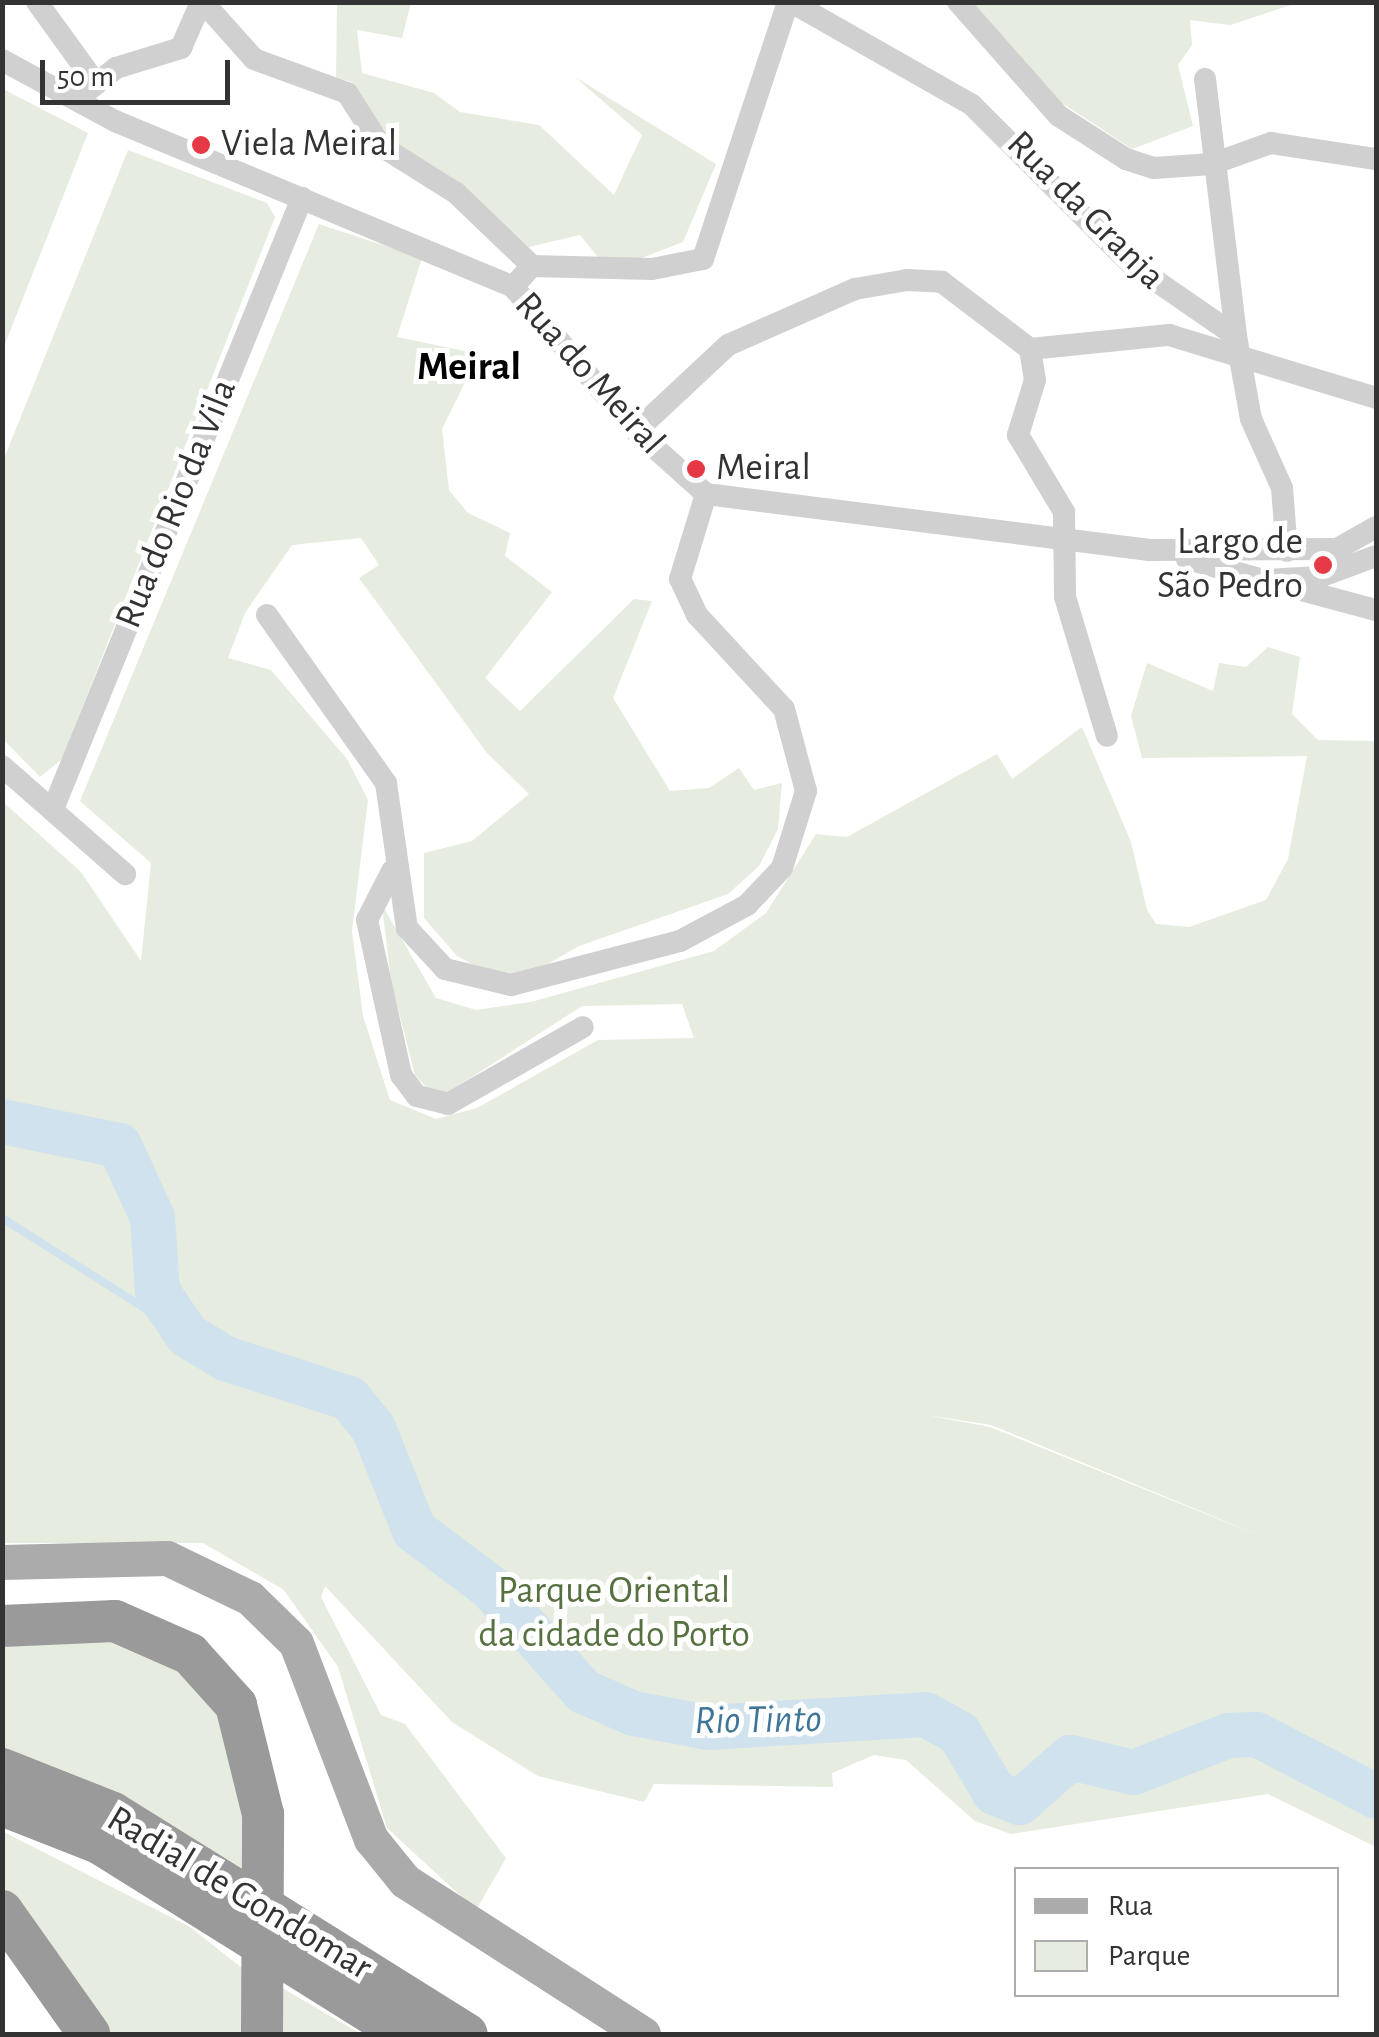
<!DOCTYPE html>
<html>
<head>
<meta charset="utf-8">
<style>
	body { margin:0 }
	#map { position:relative; width:1379px; height:2037px; overflow:hidden; background:#fff; font-family:"Alegreya Sans",sans-serif }
	div>[style] { position:absolute }
	.green>* { inset:0; background:#e6ecdf }
	.water>* { inset:0; background:#cfe2ee }
	.stream>* { height:8px; margin:-4px; padding:0 4px; transform-origin:4px; border-radius:4px; background:#cfe2ee }
	.river>* { height:45px; margin:-22.5px; padding:0 22.5px; transform-origin:22.5px; border-radius:22.5px; background:#cfe2ee }
	.minor>* { height:22px; margin:-11px; padding:0 11px; transform-origin:11px; border-radius:11px; background:#d0d0d0 }
	.primary>* { height:35px; margin:-17.5px; padding:0 17.5px; transform-origin:17.5px; border-radius:17.5px; background:#ababab }
	.motorway>* { height:42px; margin:-21px; padding:0 21px; transform-origin:21px; border-radius:21px; background:#9a9a9a }
	.motorway-bridge>* { height:42px; margin:-21px; padding:0 21px; transform-origin:21px; border-radius:21px; background:#9a9a9a }
	.dots>* { width:28px; height:28px; translate:-50% -50%; box-sizing:border-box; border:5px solid #fff; border-radius:50% }
	span { translate:-50% -50%; white-space:nowrap; text-align:center; line-height:1.15; -webkit-text-stroke:10px #fff; paint-order:stroke }
	.poi-label { font-size:38px; color:#333 }
	.left { translate:0 -50%; text-align:left }
	.right { translate:-100% -50%; text-align:right }
	.street-label { font-size:38px; color:#333 }
	.park-label { font-size:38px; color:#56703f }
	.neighbourhood-label { font-size:40px; color:#000; font-weight:700 }
	.water-label { font-size:40px; color:#3f7597; font-style:italic }
	.frame { position:absolute; inset:0; border:5px solid #333; pointer-events:none }
	.legend { position:absolute; left:1014px; top:1867px; width:325px; height:130px; box-sizing:border-box; background:#fff; border:2px solid #adadad; margin:0; padding:12px 18px; list-style:none; font-size:30px; color:#333 }
	.legend li { display:flex; align-items:center; gap:20px; height:50px }
	.legend b { width:50px; border:2px solid #adadad }
	.scale { position:absolute; left:40px; top:60px; width:190px; height:45px; box-sizing:border-box; border:5px solid #333; border-top:0; padding-left:12px; font-size:30px; line-height:35px; white-space:nowrap; color:#333; -webkit-text-stroke:8px #fff; paint-order:stroke }
</style>
</head>
<body>
<div id="map">
	<div class="green">
		<div style="clip-path:polygon(337px 3px,411px 3px,402px 38px,357px 30px,362px 73px,434px 93px,460px 112px,539px 125px,614px 195px,642px 135px,575px 77px,716px 164px,683px 242px,634px 261px,602px 262px,580px 235px,520px 249px,392px 142px,352px 82px,336px 78px)"></div>
		<div style="clip-path:polygon(966px 3px,1297px 3px,1230px 25px,1190px 20px,1192px 45px,1178px 65px,1193px 126px,1132px 149px,1053px 97px)"></div>
		<div style="clip-path:polygon(3px 89px,88px 133px,3px 349px)"></div>
		<div style="clip-path:polygon(128px 150px,267px 203px,275px 217px,62px 759px,40px 777px,3px 739px,3px 461px)"></div>
		<div style="clip-path:polygon(evenodd,319px 224px,422px 258px,397px 337px,479px 354px,442px 429px,449px 490px,468px 513px,510px 533px,505px 556px,552px 592px,485px 678px,520px 711px,634px 599px,652px 601px,613px 698px,670px 791px,709px 788px,739px 768px,754px 790px,782px 783px,778px 829px,759px 866px,728px 894px,579px 946px,511px 985px,457px 956px,424px 918px,424px 853px,472px 841px,529px 794px,487px 753px,359px 578px,379px 565px,361px 538px,292px 545px,245px 613px,228px 658px,271px 670px,347px 759px,368px 800px,352px 931px,363px 1016px,390px 1100px,436px 1119px,477px 1108px,598px 1040px,694px 1038px,682px 1004px,582px 1006px,447px 1093px,426px 1087px,415px 1075px,391px 981px,382px 905px,436px 998px,476px 1010px,531px 1002px,714px 951px,766px 913px,816px 834px,847px 837px,997px 754px,1012px 779px,1082px 727px,1131px 842px,1147px 910px,1156px 924px,1189px 927px,1266px 900px,1288px 859px,1307px 756px,1142px 758px,1131px 716px,1147px 663px,1213px 691px,1219px 663px,1246px 667px,1268px 647px,1300px 657px,1292px 714px,1318px 740px,1376px 741px,1376px 1847px,1268px 1794px,1011px 1834px,975px 1821px,906px 1760px,874px 1755px,832px 1773px,833px 1787px,654px 1784px,644px 1802px,538px 1776px,452px 1722px,325px 1586px,321px 1597px,381px 1715px,405px 1724px,506px 1858px,476px 1910px,387px 1828px,338px 1667px,284px 1590px,203px 1543px,3px 1543px,2px 801px,81px 872px,141px 961px,151px 863px,80px 801px,319px 224px,926px 1415px,991px 1425px,1283px 1545px,990px 1427px,926px 1415px)"></div>
		<div style="clip-path:polygon(104px 1633px,196px 1679px,230px 1725px,249px 1779px,245px 1881px,3px 1754px,2px 1640px)"></div>
		<div style="clip-path:polygon(2px 1831px,190px 1927px,242px 1968px,245px 2034px,97px 2034px,3px 1903px)"></div>
		<div style="clip-path:polygon(279px 1986px,361px 2034px,276px 2034px)"></div>
	</div>
	<div class="water">
		<div style="clip-path:polygon(1243px 1723px,1376px 1787px,1376px 1803px,1254px 1743px)"></div>
	</div>
	<div class="stream">
		<div style="left:2px;top:1218px;width:219px;rotate:32.3deg"></div>
	</div>
	<div class="river">
		<div style="left:2px;top:1121px;width:119px;rotate:11.6deg"></div>
		<div style="left:119px;top:1145px;width:79px;rotate:65.4deg"></div>
		<div style="left:152px;top:1217px;width:74px;rotate:86.1deg"></div>
		<div style="left:157px;top:1291px;width:53px;rotate:55.7deg"></div>
		<div style="left:187px;top:1335px;width:44px;rotate:31.2deg"></div>
		<div style="left:225px;top:1358px;width:130px;rotate:17.9deg"></div>
		<div style="left:349px;top:1398px;width:38px;rotate:51deg"></div>
		<div style="left:373px;top:1428px;width:110px;rotate:68.1deg"></div>
		<div style="left:414px;top:1530px;width:95px;rotate:36.9deg"></div>
		<div style="left:490px;top:1587px;width:140px;rotate:48.2deg"></div>
		<div style="left:583px;top:1691px;width:55px;rotate:23.7deg"></div>
		<div style="left:633px;top:1713px;width:76px;rotate:10.6deg"></div>
		<div style="left:708px;top:1727px;width:217px;rotate:-3.4deg"></div>
		<div style="left:925px;top:1714px;width:39px;rotate:29deg"></div>
		<div style="left:959px;top:1733px;width:69px;rotate:59.3deg"></div>
		<div style="left:994px;top:1792px;width:27px;rotate:22deg"></div>
		<div style="left:1019px;top:1802px;width:68px;rotate:-41.4deg"></div>
		<div style="left:1070px;top:1757px;width:65px;rotate:13.4deg"></div>
		<div style="left:1133px;top:1772px;width:102px;rotate:-21.3deg"></div>
		<div style="left:1228px;top:1735px;width:28px;rotate:-2deg"></div>
		<div style="left:1256px;top:1734px;width:135px;rotate:27.3deg"></div>
	</div>
	<div class="minor">
		<div style="left:37px;top:2px;width:99px;rotate:54.1deg"></div>
		<div style="left:203px;top:2px;width:76px;rotate:48.2deg"></div>
		<div style="left:254px;top:59px;width:99px;rotate:20.1deg"></div>
		<div style="left:347px;top:93px;width:63px;rotate:57.3deg"></div>
		<div style="left:381px;top:146px;width:89px;rotate:32.1deg"></div>
		<div style="left:456px;top:193px;width:105px;rotate:43.8deg"></div>
		<div style="left:791px;top:2px;width:208px;rotate:29.6deg"></div>
		<div style="left:972px;top:105px;width:223px;rotate:45deg"></div>
		<div style="left:1130px;top:263px;width:129px;rotate:34.6deg"></div>
		<div style="left:1236px;top:336px;width:84px;rotate:79.8deg"></div>
		<div style="left:1251px;top:419px;width:76px;rotate:65.8deg"></div>
		<div style="left:1282px;top:488px;width:63px;rotate:85.5deg"></div>
		<div style="left:958px;top:2px;width:152px;rotate:48.5deg"></div>
		<div style="left:1059px;top:116px;width:80px;rotate:32.7deg"></div>
		<div style="left:1126px;top:159px;width:29px;rotate:18deg"></div>
		<div style="left:1154px;top:168px;width:58px;rotate:-3.9deg"></div>
		<div style="left:1212px;top:164px;width:63px;rotate:-19.6deg"></div>
		<div style="left:1271px;top:143px;width:106px;rotate:8.7deg"></div>
		<div style="left:2px;top:60px;width:128px;rotate:28.4deg"></div>
		<div style="left:115px;top:121px;width:431px;rotate:22.6deg"></div>
		<div style="left:513px;top:287px;width:189px;rotate:49.5deg"></div>
		<div style="left:636px;top:431px;width:94px;rotate:42deg"></div>
		<div style="left:706px;top:494px;width:447px;rotate:7.2deg"></div>
		<div style="left:1149px;top:550px;width:188px;rotate:-0.3deg"></div>
		<div style="left:1337px;top:549px;width:45px;rotate:-29.4deg"></div>
		<div style="left:1205px;top:79px;width:259px;rotate:83.1deg"></div>
		<div style="left:80px;top:97px;width:46px;rotate:-38.9deg"></div>
		<div style="left:116px;top:68px;width:68px;rotate:-17.1deg"></div>
		<div style="left:181px;top:48px;width:50px;rotate:-66.5deg"></div>
		<div style="left:513px;top:287px;width:28px;rotate:-48deg"></div>
		<div style="left:532px;top:266px;width:120px;rotate:1.4deg"></div>
		<div style="left:652px;top:269px;width:52px;rotate:-11.1deg"></div>
		<div style="left:703px;top:259px;width:271px;rotate:-71.7deg"></div>
		<div style="left:1030px;top:349px;width:31px;rotate:81deg"></div>
		<div style="left:1035px;top:380px;width:58px;rotate:107.2deg"></div>
		<div style="left:1018px;top:435px;width:90px;rotate:59.1deg"></div>
		<div style="left:1064px;top:512px;width:85px;rotate:89.3deg"></div>
		<div style="left:1065px;top:597px;width:145px;rotate:73.2deg"></div>
		<div style="left:636px;top:431px;width:126px;rotate:-43.1deg"></div>
		<div style="left:728px;top:345px;width:139px;rotate:-23.8deg"></div>
		<div style="left:855px;top:289px;width:53px;rotate:-9.8deg"></div>
		<div style="left:907px;top:280px;width:35px;rotate:3deg"></div>
		<div style="left:942px;top:282px;width:111px;rotate:37.3deg"></div>
		<div style="left:1030px;top:349px;width:140px;rotate:-5.8deg"></div>
		<div style="left:1169px;top:335px;width:216px;rotate:16.9deg"></div>
		<div style="left:1376px;top:556px;width:61px;rotate:159.8deg"></div>
		<div style="left:1319px;top:577px;width:55px;rotate:176.9deg"></div>
		<div style="left:1264px;top:580px;width:116px;rotate:15deg"></div>
		<div style="left:1187px;top:559px;width:80px;rotate:15.3deg"></div>
		<div style="left:267px;top:615px;width:206px;rotate:54.7deg"></div>
		<div style="left:386px;top:783px;width:147px;rotate:81.8deg"></div>
		<div style="left:407px;top:928px;width:56px;rotate:47.2deg"></div>
		<div style="left:445px;top:969px;width:68px;rotate:13.6deg"></div>
		<div style="left:511px;top:985px;width:175px;rotate:-14.6deg"></div>
		<div style="left:680px;top:941px;width:76px;rotate:-28.2deg"></div>
		<div style="left:747px;top:905px;width:51px;rotate:-46.6deg"></div>
		<div style="left:782px;top:868px;width:81px;rotate:-72.7deg"></div>
		<div style="left:806px;top:791px;width:85px;rotate:-105deg"></div>
		<div style="left:784px;top:709px;width:128px;rotate:-132.8deg"></div>
		<div style="left:697px;top:615px;width:40px;rotate:-115deg"></div>
		<div style="left:680px;top:579px;width:89px;rotate:-73deg"></div>
		<div style="left:2px;top:766px;width:164px;rotate:41.3deg"></div>
		<div style="left:53px;top:809px;width:660px;rotate:-67.83deg"></div>
		<div style="left:392px;top:871px;width:55px;rotate:117deg"></div>
		<div style="left:367px;top:920px;width:159px;rotate:77.6deg"></div>
		<div style="left:401px;top:1075px;width:26px;rotate:53deg"></div>
		<div style="left:417px;top:1096px;width:32px;rotate:14deg"></div>
		<div style="left:448px;top:1104px;width:155px;rotate:-29.7deg"></div>
	</div>
	<div class="primary">
		<div style="left:2px;top:1562px;width:165px;rotate:-1.4deg"></div>
		<div style="left:167px;top:1558px;width:92px;rotate:25.7deg"></div>
		<div style="left:250px;top:1598px;width:64px;rotate:44.4deg"></div>
		<div style="left:296px;top:1643px;width:210px;rotate:69.1deg"></div>
		<div style="left:371px;top:1839px;width:54px;rotate:51deg"></div>
		<div style="left:405px;top:1881px;width:283px;rotate:32.7deg"></div>
	</div>
	<div class="motorway">
		<div style="left:2px;top:1626px;width:113px;rotate:-2.5deg"></div>
		<div style="left:115px;top:1621px;width:82px;rotate:23.7deg"></div>
		<div style="left:190px;top:1654px;width:69px;rotate:48deg"></div>
		<div style="left:236px;top:1705px;width:112px;rotate:76.1deg"></div>
		<div style="left:2px;top:1769px;width:119px;rotate:21.6deg"></div>
		<div style="left:113px;top:1813px;width:417px;rotate:32deg"></div>
		<div style="left:2px;top:1805px;width:104px;rotate:21.4deg"></div>
		<div style="left:99px;top:1843px;width:361px;rotate:32deg"></div>
		<div style="left:2px;top:1911px;width:151px;rotate:54.7deg"></div>
	</div>
	<div class="motorway-bridge">
		<div style="left:262px;top:2033px;width:219px;rotate:-89.7deg"></div>
	</div>
	<div class="dots">
		<div style="left:201px;top:145px;background:#e63946"></div>
		<div style="left:696px;top:469px;background:#e63946"></div>
		<div style="left:1323px;top:565px;background:#e63946"></div>
	</div>
	<div class="poi-label">
		<span class="left" style="left:221px;top:145px">Viela Meiral</span>
		<span class="left" style="left:716px;top:469px">Meiral</span>
		<span class="right" style="left:1303px;top:565px">Largo de<br>São Pedro</span>
	</div>
	<div class="street-label">
		<span style="left:1085px;top:211px;rotate:45deg">Rua da Granja</span>
		<span style="left:589px;top:374px;rotate:48deg">Rua do Meiral</span>
		<span style="left:177px;top:504px;rotate:-68deg">Rua do Rio da Vila</span>
		<span style="left:239px;top:1894px;rotate:31deg">Radial de Gondomar</span>
	</div>
	<div class="park-label">
		<span style="left:614px;top:1614px">Parque Oriental<br>da cidade do Porto</span>
	</div>
	<div class="neighbourhood-label">
		<span style="left:469px;top:367px">Meiral</span>
	</div>
	<div class="water-label">
		<span style="left:758px;top:1720px;rotate:-1deg">Rio Tinto</span>
	</div>
	<div class="frame"></div>
	<ul class="legend">
	<li><b style="height:12px;background:#ababab"></b>Rua</li>
	<li><b style="height:28px;background:#e6ecdf"></b>Parque</li>
	</ul>
	<div class="scale">50 m</div>
</div>
</body>
</html>
